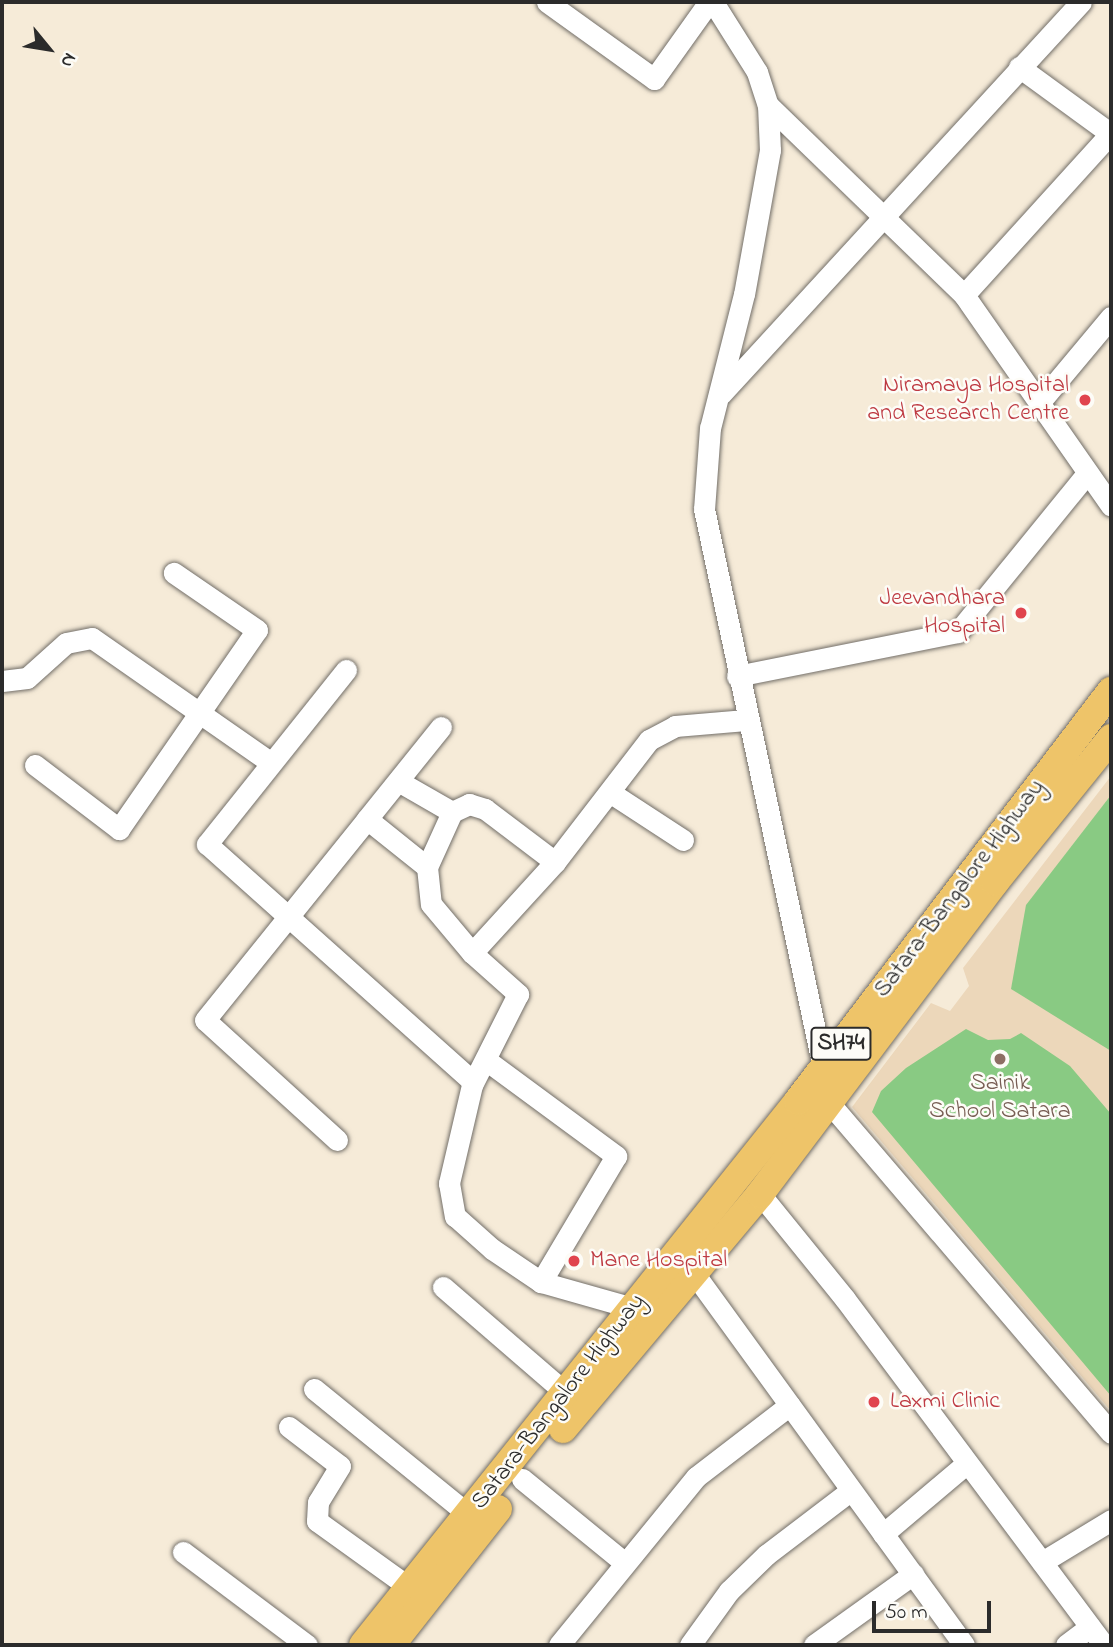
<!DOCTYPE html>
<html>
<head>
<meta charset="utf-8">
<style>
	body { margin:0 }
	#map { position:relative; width:1113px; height:1647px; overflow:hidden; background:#f6ebd8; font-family:"Indie Flower",sans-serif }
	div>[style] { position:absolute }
	.built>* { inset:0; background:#ecd7ba }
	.green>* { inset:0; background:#89ca83 }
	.roads { filter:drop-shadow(0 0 2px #726e68) drop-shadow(0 0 2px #726e68) }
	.minor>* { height:21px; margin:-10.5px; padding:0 10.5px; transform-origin:10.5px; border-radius:10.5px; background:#fff }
	.major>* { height:28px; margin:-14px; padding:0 14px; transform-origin:14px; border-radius:14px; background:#eec469 }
	.dots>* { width:19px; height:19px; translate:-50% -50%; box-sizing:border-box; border:4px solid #fdfcf7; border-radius:50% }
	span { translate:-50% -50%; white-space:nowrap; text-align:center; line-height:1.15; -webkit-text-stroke:5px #fdfcf7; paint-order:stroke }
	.shield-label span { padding:2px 5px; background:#fdfcf7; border:2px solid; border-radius:5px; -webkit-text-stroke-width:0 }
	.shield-label { font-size:23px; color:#2b2b2b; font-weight:700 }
	.health-label { font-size:24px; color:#be3a42 }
	.right { translate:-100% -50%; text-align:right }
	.left { translate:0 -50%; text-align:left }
	.street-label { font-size:24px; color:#2b2b2b }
	.education-label { font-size:24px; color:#785e54 }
	.frame { position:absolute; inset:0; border:4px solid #2b2b2b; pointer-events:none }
	.north { position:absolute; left:14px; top:14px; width:70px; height:70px; -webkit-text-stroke:5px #fdfcf7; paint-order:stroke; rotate:120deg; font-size:19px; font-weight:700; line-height:28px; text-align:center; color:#2b2b2b }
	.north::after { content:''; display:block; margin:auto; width:24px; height:32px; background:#2b2b2b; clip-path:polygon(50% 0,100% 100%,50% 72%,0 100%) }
	.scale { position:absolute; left:872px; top:1601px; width:119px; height:32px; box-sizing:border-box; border:4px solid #2b2b2b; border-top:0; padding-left:9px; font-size:21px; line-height:24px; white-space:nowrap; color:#2b2b2b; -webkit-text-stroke:5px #fdfcf7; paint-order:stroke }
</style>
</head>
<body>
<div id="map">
	<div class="built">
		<div style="clip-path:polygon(1111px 776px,1111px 1411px,852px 1107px,931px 1003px,950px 1011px,969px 986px,963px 968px)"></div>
	</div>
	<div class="green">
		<div style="clip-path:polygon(1111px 795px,1111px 1051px,1011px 989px,1026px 905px)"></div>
		<div style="clip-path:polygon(966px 1029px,988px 1040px,1010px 1039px,1021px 1033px,1070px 1066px,1111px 1114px,1111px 1396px,872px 1112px,881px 1091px,906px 1068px)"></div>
	</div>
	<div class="roads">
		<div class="minor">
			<div style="left:547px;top:2px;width:132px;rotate:35.7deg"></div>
			<div style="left:654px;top:79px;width:95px;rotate:-54.5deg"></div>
			<div style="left:713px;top:2px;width:83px;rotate:57.8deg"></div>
			<div style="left:757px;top:72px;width:35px;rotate:72deg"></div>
			<div style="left:768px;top:105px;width:45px;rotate:87.5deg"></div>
			<div style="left:770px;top:150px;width:146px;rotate:100.2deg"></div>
			<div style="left:744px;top:294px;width:138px;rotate:104.2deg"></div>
			<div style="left:710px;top:428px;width:81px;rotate:94.2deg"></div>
			<div style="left:704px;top:509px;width:609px;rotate:77.97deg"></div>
			<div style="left:831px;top:1105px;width:431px;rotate:49.5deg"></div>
			<div style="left:1019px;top:67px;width:114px;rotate:36.1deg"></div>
			<div style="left:768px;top:105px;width:273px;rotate:44.1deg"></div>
			<div style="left:964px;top:295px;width:257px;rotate:55.1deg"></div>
			<div style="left:964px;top:295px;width:219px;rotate:-47.8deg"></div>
			<div style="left:721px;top:394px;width:532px;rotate:-47.44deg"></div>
			<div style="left:1039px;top:403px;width:112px;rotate:-50.1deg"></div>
			<div style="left:346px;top:670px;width:223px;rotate:128.6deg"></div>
			<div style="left:207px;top:844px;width:357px;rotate:41.8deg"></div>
			<div style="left:737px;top:676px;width:225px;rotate:-11.3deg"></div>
			<div style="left:958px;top:632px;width:205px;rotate:-50.9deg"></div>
			<div style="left:2px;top:681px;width:25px;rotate:-7deg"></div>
			<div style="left:27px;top:678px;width:52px;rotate:-41.9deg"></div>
			<div style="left:66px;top:643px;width:26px;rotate:-11deg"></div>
			<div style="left:92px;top:638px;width:218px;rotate:34.9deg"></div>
			<div style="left:35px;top:765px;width:106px;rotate:37.3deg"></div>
			<div style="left:119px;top:829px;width:242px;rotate:-55.3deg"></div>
			<div style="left:257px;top:630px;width:101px;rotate:-145.5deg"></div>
			<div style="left:398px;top:781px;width:62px;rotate:29.9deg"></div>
			<div style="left:452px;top:812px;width:19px;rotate:-25deg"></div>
			<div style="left:469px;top:804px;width:17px;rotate:17deg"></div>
			<div style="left:485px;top:809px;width:88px;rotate:37.1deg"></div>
			<div style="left:611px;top:793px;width:86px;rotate:33.1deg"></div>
			<div style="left:452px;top:812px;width:60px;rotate:114.4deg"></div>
			<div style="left:427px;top:867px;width:37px;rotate:84deg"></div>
			<div style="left:431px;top:904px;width:64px;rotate:50.1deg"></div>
			<div style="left:472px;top:953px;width:62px;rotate:41.7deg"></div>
			<div style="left:518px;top:994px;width:102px;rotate:116.8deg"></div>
			<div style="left:472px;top:1085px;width:101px;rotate:103.2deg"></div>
			<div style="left:449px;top:1183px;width:34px;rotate:80deg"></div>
			<div style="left:455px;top:1216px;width:50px;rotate:41.7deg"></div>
			<div style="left:492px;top:1249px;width:59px;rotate:34deg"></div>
			<div style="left:541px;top:1282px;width:96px;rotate:15.8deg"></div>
			<div style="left:367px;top:819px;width:118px;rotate:-51.2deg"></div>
			<div style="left:472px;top:953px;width:123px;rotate:-47.6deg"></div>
			<div style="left:555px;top:862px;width:154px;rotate:-52.4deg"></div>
			<div style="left:649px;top:740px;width:30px;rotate:-28deg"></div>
			<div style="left:675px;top:726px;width:71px;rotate:-4.8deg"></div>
			<div style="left:486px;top:1060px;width:162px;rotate:36.4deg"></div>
			<div style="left:616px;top:1156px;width:147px;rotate:120.8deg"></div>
			<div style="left:337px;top:1140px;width:178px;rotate:-137.7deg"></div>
			<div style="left:205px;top:1020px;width:258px;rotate:-51.1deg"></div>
			<div style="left:367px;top:819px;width:77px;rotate:38.7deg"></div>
			<div style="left:760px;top:1194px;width:135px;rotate:51deg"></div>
			<div style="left:845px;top:1299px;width:432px;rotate:53.2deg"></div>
			<div style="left:693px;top:1272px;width:461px;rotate:54deg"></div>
			<div style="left:443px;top:1287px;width:162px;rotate:40.8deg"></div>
			<div style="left:314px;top:1389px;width:200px;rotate:39.1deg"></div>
			<div style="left:289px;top:1427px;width:64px;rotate:37.4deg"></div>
			<div style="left:340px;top:1466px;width:42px;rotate:121.4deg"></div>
			<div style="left:318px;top:1502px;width:19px;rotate:93deg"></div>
			<div style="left:317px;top:1521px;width:113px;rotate:35.7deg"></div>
			<div style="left:522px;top:1479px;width:133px;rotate:39.2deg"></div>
			<div style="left:883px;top:1534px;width:110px;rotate:-40.2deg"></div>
			<div style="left:183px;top:1552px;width:155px;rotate:36.9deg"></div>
			<div style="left:1042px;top:1562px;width:81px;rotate:-31.3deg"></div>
			<div style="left:559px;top:1645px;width:217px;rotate:-50.8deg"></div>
			<div style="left:696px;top:1477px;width:118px;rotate:-37.5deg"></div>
			<div style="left:690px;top:1645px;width:67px;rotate:-54.2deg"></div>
			<div style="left:729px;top:1591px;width:52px;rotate:-44.2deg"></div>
			<div style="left:766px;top:1555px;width:106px;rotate:-37.3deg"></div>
			<div style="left:814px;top:1645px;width:122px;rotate:-35.6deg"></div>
			<div style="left:1066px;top:1645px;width:30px;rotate:-37deg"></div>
		</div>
		<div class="major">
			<div style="left:563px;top:1429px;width:307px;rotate:-50deg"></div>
			<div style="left:760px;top:1194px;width:391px;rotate:-53deg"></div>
			<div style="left:995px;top:882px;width:185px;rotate:-51.1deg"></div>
			<div style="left:363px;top:1645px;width:697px;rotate:-51.35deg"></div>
			<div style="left:798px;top:1101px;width:516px;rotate:-52.64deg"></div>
			<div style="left:391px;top:1645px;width:173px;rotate:-51.8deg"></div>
		</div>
	</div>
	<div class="dots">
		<div style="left:1085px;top:400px;background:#e0444e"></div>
		<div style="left:1021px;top:613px;background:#e0444e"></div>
		<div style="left:1000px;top:1059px;background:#8d6e63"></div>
		<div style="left:574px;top:1261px;background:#e0444e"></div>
		<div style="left:874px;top:1402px;background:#e0444e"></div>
	</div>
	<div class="shield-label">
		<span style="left:841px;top:1044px">SH74</span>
	</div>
	<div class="health-label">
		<span class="right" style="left:1069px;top:400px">Niramaya Hospital<br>and Research Centre</span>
		<span class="right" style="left:1005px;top:613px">Jeevandhara<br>Hospital</span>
		<span class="left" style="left:590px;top:1261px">Mane Hospital</span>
		<span class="left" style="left:890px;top:1402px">Laxmi Clinic</span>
	</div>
	<div class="street-label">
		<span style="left:960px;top:889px;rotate:-53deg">Satara-Bangalore Highway</span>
		<span style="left:559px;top:1402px;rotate:-52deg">Satara-Bangalore Highway</span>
	</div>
	<div class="education-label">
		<span style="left:1000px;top:1098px">Sainik<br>School Satara</span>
	</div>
	<div class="frame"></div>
	<div class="north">N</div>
	<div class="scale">50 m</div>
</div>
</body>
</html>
